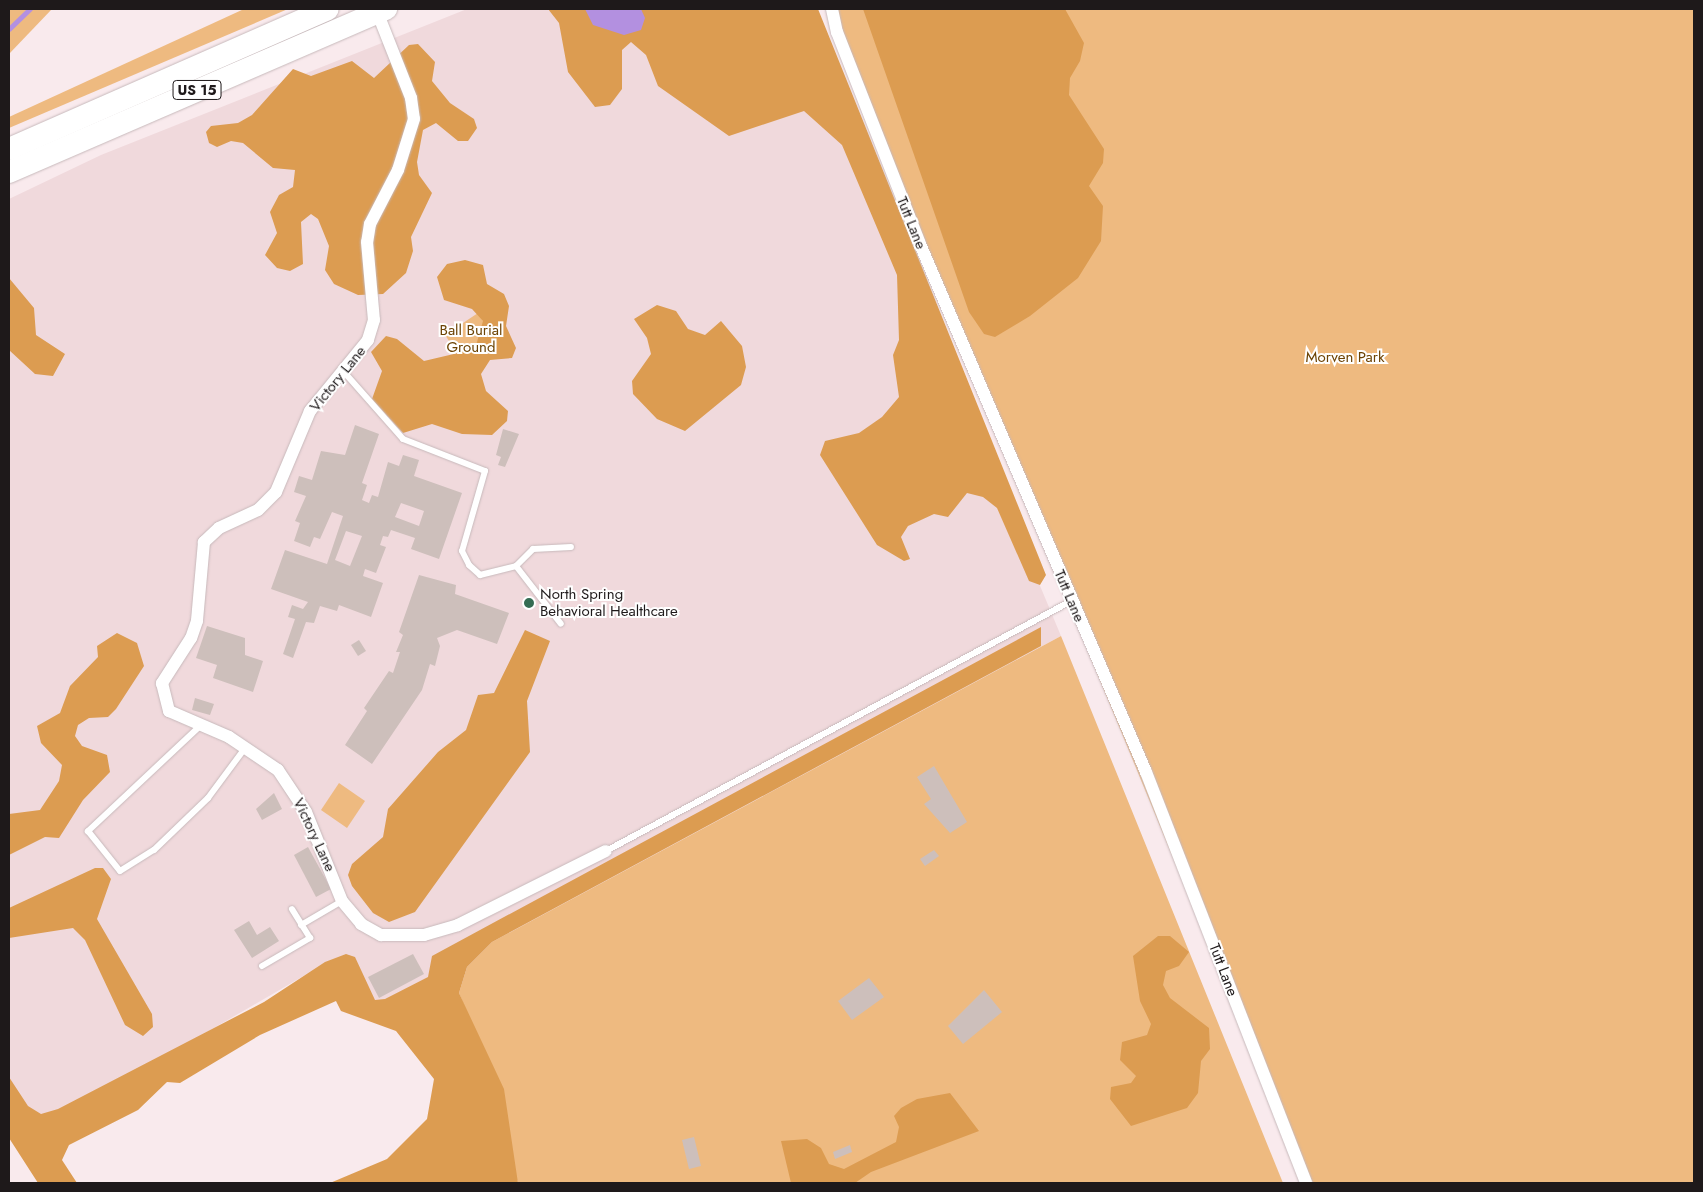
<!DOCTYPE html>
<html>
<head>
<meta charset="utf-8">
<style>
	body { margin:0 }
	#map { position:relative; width:1703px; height:1192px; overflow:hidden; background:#f9eaed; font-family:Jost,sans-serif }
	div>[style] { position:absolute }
	.built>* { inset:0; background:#f0d9dc }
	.green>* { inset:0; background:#eeba80 }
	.forest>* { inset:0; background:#dc9c51 }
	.water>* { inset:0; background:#b390e0 }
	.stream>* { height:4.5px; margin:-2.25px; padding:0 2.25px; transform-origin:2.25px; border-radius:2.25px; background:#b390e0 }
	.building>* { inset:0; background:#cdbfbb }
	.roads { filter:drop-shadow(0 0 1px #c7b9bb) drop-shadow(0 0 1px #c7b9bb) }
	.lane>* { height:6px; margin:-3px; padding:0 3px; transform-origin:3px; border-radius:3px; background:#fff }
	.street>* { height:12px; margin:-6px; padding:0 6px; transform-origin:6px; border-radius:6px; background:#fff }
	.highway>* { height:22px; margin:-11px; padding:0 11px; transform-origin:11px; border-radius:11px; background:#fff }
	.dots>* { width:14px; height:14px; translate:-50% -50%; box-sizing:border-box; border:2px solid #fff; border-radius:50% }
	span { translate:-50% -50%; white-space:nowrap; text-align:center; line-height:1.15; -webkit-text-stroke:4px #fff; paint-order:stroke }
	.shield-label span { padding:1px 4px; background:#fff; border:1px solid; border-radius:4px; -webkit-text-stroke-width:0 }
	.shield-label { font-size:14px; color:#1e191a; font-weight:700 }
	.street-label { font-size:15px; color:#1e191a }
	.park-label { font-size:15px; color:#6c4304 }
	.poi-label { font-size:15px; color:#1e191a }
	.left { translate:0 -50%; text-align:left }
	.frame { position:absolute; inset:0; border:10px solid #1e191a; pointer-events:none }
</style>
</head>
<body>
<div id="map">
	<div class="built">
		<div style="clip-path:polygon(467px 9px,799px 9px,1061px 636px,492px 942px,467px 967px,459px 993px,341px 1011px,319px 967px,26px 1137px,9px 1116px,9px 199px,101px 155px)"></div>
	</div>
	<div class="green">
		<div style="clip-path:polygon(11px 9px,52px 9px,9px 54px,9px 11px)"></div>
		<div style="clip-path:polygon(244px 9px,288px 9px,9px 128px,9px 117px)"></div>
		<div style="clip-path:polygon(831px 9px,1694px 9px,1694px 1183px,1313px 1183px,1273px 1101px,902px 199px)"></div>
		<div style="clip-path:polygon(478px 313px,496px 341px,464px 363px,445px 335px)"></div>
		<div style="clip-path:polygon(1061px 636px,1283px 1183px,518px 1183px,473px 1027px,459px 993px,467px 967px,492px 942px)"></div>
		<div style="clip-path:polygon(339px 783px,365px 801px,347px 828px,321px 810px)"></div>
	</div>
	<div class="forest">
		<div style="clip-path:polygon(548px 9px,818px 9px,1046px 575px,1040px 585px,1029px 581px,997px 508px,983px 497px,967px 493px,948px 517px,934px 514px,908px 526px,901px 537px,910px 559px,904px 561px,877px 545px,820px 455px,825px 441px,859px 433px,882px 417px,899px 397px,893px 355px,899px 340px,897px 275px,842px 145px,804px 111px,729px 136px,658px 86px,646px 55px,631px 42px,622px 50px,622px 89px,610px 105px,595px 107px,568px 72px,559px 23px)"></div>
		<div style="clip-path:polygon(863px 9px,1065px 9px,1084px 43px,1080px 61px,1070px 78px,1069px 95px,1104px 149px,1103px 163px,1089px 186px,1103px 206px,1101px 241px,1078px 278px,1030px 316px,995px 337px,984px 334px,969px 312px)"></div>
		<div style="clip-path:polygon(418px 44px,435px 62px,432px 81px,450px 103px,474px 119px,477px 128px,468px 141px,458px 141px,436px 123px,423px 130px,417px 162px,419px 175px,432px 193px,411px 237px,413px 251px,406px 273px,383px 294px,358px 295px,334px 284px,325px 270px,329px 246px,318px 219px,311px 214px,301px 222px,303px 264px,290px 271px,277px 268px,265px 255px,277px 233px,270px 212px,279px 195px,293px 187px,295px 170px,273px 168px,243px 143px,231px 141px,217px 147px,209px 143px,206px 132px,211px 126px,238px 123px,252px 115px,293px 69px,311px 76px,352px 61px,374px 78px,409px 45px)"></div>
		<div style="clip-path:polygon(465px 260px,483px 265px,487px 284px,504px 294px,509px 306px,506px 326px,516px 348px,512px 358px,490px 360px,481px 374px,486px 391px,508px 411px,507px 421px,492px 435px,462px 434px,432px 424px,403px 433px,372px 399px,382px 371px,371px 352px,386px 336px,397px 339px,424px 361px,475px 349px,483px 321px,472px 309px,444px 300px,437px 277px,447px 264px)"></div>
		<div style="clip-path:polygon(9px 278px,34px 308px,36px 335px,65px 354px,53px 376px,35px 374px,9px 350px)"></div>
		<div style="clip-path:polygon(657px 305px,676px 311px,688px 329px,705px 335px,721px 321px,742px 346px,746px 367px,741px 385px,685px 431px,657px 419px,633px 394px,632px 381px,651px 354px,647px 338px,634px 319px)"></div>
		<div style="clip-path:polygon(1041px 627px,1041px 646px,492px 942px,467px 967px,459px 993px,504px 1089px,518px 1183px,330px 1183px,387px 1159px,427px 1119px,434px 1079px,396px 1031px,341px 1011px,336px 1001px,260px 1035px,180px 1083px,167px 1082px,138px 1110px,69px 1145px,62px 1160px,77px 1183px,38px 1183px,9px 1138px,9px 1077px,28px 1106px,41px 1114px,58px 1109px,264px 1002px,325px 962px,346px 954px,355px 957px,375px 1000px,385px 999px,428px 977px,432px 956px)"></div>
		<div style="clip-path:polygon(525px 630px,550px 641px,527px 701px,530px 752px,415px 912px,389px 922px,373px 913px,352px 886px,348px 875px,352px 864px,383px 837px,388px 809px,438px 752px,466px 730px,478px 695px,494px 693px)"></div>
		<div style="clip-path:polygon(117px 633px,137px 643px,144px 666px,116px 709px,108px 717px,89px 718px,78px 725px,75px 736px,82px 746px,107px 755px,110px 772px,83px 800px,59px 838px,45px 837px,9px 855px,9px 814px,40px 810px,59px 781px,62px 765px,41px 743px,37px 726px,60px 713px,70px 686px,98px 657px,97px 646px)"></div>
		<div style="clip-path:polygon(95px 868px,103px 868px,111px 879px,97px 919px,152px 1014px,153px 1027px,143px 1036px,125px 1025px,85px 940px,73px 928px,9px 938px,9px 908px)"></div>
		<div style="clip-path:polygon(1158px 936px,1170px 936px,1189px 952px,1179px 966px,1166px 971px,1163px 985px,1170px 998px,1209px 1028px,1210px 1049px,1201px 1061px,1198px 1093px,1187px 1108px,1131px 1126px,1110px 1099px,1111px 1087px,1131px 1083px,1136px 1076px,1120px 1060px,1122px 1042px,1147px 1035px,1151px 1024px,1140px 1001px,1133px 956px)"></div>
		<div style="clip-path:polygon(950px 1093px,979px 1131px,871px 1172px,855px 1183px,791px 1183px,781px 1141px,807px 1139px,821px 1148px,829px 1164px,844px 1169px,896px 1142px,899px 1127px,894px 1116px,901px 1108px,917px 1099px)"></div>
	</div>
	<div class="water">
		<div style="clip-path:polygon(585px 9px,641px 9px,645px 18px,641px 30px,624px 35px,593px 25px)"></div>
	</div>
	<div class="stream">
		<div style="left:9px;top:29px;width:29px;rotate:-44deg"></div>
	</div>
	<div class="building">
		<div style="clip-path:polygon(evenodd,355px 425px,379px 434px,362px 483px,367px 485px,362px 500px,369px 503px,372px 495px,378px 497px,388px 462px,399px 466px,403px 455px,419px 460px,414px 476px,462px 493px,439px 559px,411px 549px,415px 538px,391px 530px,388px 537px,383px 536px,380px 545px,386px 547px,376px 573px,365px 569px,363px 576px,383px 583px,371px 617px,339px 605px,337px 611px,320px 606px,314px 623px,306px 622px,293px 658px,283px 654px,295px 619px,288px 617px,292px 605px,303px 609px,308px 602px,271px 589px,285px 550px,327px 564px,343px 516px,332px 512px,320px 539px,314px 537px,310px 547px,294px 541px,300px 523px,295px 521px,306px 496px,294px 492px,299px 476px,312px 480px,321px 451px,345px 455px,355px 425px,401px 503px,424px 511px,419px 526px,395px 517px,401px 503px,355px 425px,346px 531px,362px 536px,350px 566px,335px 560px,346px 531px)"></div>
		<div style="clip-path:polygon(503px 429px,519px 434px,505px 467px,498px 465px,501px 457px,496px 455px)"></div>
		<div style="clip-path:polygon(419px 575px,456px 585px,455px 594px,509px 613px,497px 644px,457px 630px,437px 638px,440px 646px,435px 666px,430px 664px,422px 690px,372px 764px,345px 745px,367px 711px,364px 708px,389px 671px,393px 673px,400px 652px,396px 652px,403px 635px,399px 632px)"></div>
		<div style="clip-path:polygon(207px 626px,245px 638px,245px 655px,263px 661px,253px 692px,213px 678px,217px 665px,196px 658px)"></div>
		<div style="clip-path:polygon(359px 640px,366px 651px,358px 656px,351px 645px)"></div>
		<div style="clip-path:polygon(195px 698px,214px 704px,210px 715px,192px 710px)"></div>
		<div style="clip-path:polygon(934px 766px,967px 822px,950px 833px,924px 804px,931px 799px,917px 777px)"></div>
		<div style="clip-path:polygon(274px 793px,282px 809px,262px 820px,256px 809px)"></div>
		<div style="clip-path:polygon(308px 847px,331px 889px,316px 897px,294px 855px)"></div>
		<div style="clip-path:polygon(934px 850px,939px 856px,925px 866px,920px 859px)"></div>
		<div style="clip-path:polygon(249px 921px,257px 935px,270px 927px,279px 941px,252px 958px,234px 930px)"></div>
		<div style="clip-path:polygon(413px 954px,424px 974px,379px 998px,368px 977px)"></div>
		<div style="clip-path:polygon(869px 978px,884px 997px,852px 1020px,838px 1001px)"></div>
		<div style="clip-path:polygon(984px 990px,1002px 1012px,963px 1044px,948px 1026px)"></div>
		<div style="clip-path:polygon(694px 1137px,701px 1166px,689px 1169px,682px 1140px)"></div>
		<div style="clip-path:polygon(850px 1145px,852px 1152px,835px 1159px,833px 1152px)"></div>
	</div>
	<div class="roads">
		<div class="lane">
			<div style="left:344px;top:372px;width:89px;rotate:48.6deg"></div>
			<div style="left:403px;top:439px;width:88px;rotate:21.3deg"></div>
			<div style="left:485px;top:471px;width:83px;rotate:106deg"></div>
			<div style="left:462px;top:551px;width:16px;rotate:63deg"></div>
			<div style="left:469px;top:565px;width:15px;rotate:42deg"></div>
			<div style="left:480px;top:575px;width:37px;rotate:-14deg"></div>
			<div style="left:516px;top:566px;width:73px;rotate:52.2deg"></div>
			<div style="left:516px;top:566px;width:24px;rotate:-45deg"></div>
			<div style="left:533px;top:549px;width:38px;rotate:-3deg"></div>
			<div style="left:200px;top:726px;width:154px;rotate:136.8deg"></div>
			<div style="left:88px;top:831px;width:51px;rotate:51.3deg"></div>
			<div style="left:120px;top:871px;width:40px;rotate:-32deg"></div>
			<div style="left:154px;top:850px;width:75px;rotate:-43.9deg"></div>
			<div style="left:208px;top:798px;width:62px;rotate:-53.5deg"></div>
			<div style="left:606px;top:851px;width:528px;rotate:-28.26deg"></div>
			<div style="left:301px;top:925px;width:48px;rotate:-30.3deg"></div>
			<div style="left:262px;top:966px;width:56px;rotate:-30.3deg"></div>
			<div style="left:310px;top:938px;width:34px;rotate:-122deg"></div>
		</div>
		<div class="street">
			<div style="left:376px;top:9px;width:96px;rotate:68.5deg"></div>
			<div style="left:411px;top:98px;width:21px;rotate:82deg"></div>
			<div style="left:414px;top:119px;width:53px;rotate:107.4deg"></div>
			<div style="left:398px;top:170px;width:61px;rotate:117.4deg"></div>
			<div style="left:370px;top:224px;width:18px;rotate:99deg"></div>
			<div style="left:367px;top:242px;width:78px;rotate:84.9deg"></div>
			<div style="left:374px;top:320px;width:21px;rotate:107deg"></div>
			<div style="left:368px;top:340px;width:92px;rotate:129.2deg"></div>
			<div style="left:310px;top:411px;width:88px;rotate:112.8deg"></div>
			<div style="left:276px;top:492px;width:25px;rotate:135deg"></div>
			<div style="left:258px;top:510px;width:43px;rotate:155.2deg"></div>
			<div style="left:219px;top:528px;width:21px;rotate:137deg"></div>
			<div style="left:204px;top:542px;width:79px;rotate:95.1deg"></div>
			<div style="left:197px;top:621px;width:18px;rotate:109deg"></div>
			<div style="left:191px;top:638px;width:54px;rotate:122.8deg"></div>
			<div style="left:162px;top:683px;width:29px;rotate:76deg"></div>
			<div style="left:169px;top:711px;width:65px;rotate:23.4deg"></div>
			<div style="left:229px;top:737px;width:59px;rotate:34deg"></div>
			<div style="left:278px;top:770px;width:50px;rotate:56.3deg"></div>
			<div style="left:306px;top:812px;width:96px;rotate:68deg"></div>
			<div style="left:342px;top:901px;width:30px;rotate:50deg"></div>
			<div style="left:361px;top:924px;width:23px;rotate:29deg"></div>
			<div style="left:381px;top:935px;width:43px"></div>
			<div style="left:424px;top:935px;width:35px;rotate:-16deg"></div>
			<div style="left:458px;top:925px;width:165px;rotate:-26.6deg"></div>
			<div style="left:832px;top:9px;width:24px;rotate:78deg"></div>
			<div style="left:837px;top:32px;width:228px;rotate:68.6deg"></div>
			<div style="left:920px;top:244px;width:574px;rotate:66.83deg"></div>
			<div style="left:1146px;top:772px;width:441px;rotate:68.7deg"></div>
		</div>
		<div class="highway">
			<div style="left:9px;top:149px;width:348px;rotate:-23.7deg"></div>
			<div style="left:9px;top:172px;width:411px;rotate:-23.4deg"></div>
		</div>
	</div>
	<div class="dots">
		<div style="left:529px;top:603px;background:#356c53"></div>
	</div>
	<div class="shield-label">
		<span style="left:197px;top:90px">US 15</span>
	</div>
	<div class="street-label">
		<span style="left:911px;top:223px;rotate:68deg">Tutt Lane</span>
		<span style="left:338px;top:379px;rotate:-51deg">Victory Lane</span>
		<span style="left:1069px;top:596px;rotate:67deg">Tutt Lane</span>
		<span style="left:314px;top:835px;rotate:65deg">Victory Lane</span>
		<span style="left:1223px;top:970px;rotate:69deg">Tutt Lane</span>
	</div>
	<div class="park-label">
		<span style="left:471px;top:339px">Ball Burial<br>Ground</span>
		<span style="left:1345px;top:358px">Morven Park</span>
	</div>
	<div class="poi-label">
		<span class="left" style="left:540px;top:603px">North Spring<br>Behavioral Healthcare</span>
	</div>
	<div class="frame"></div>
</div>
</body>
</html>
